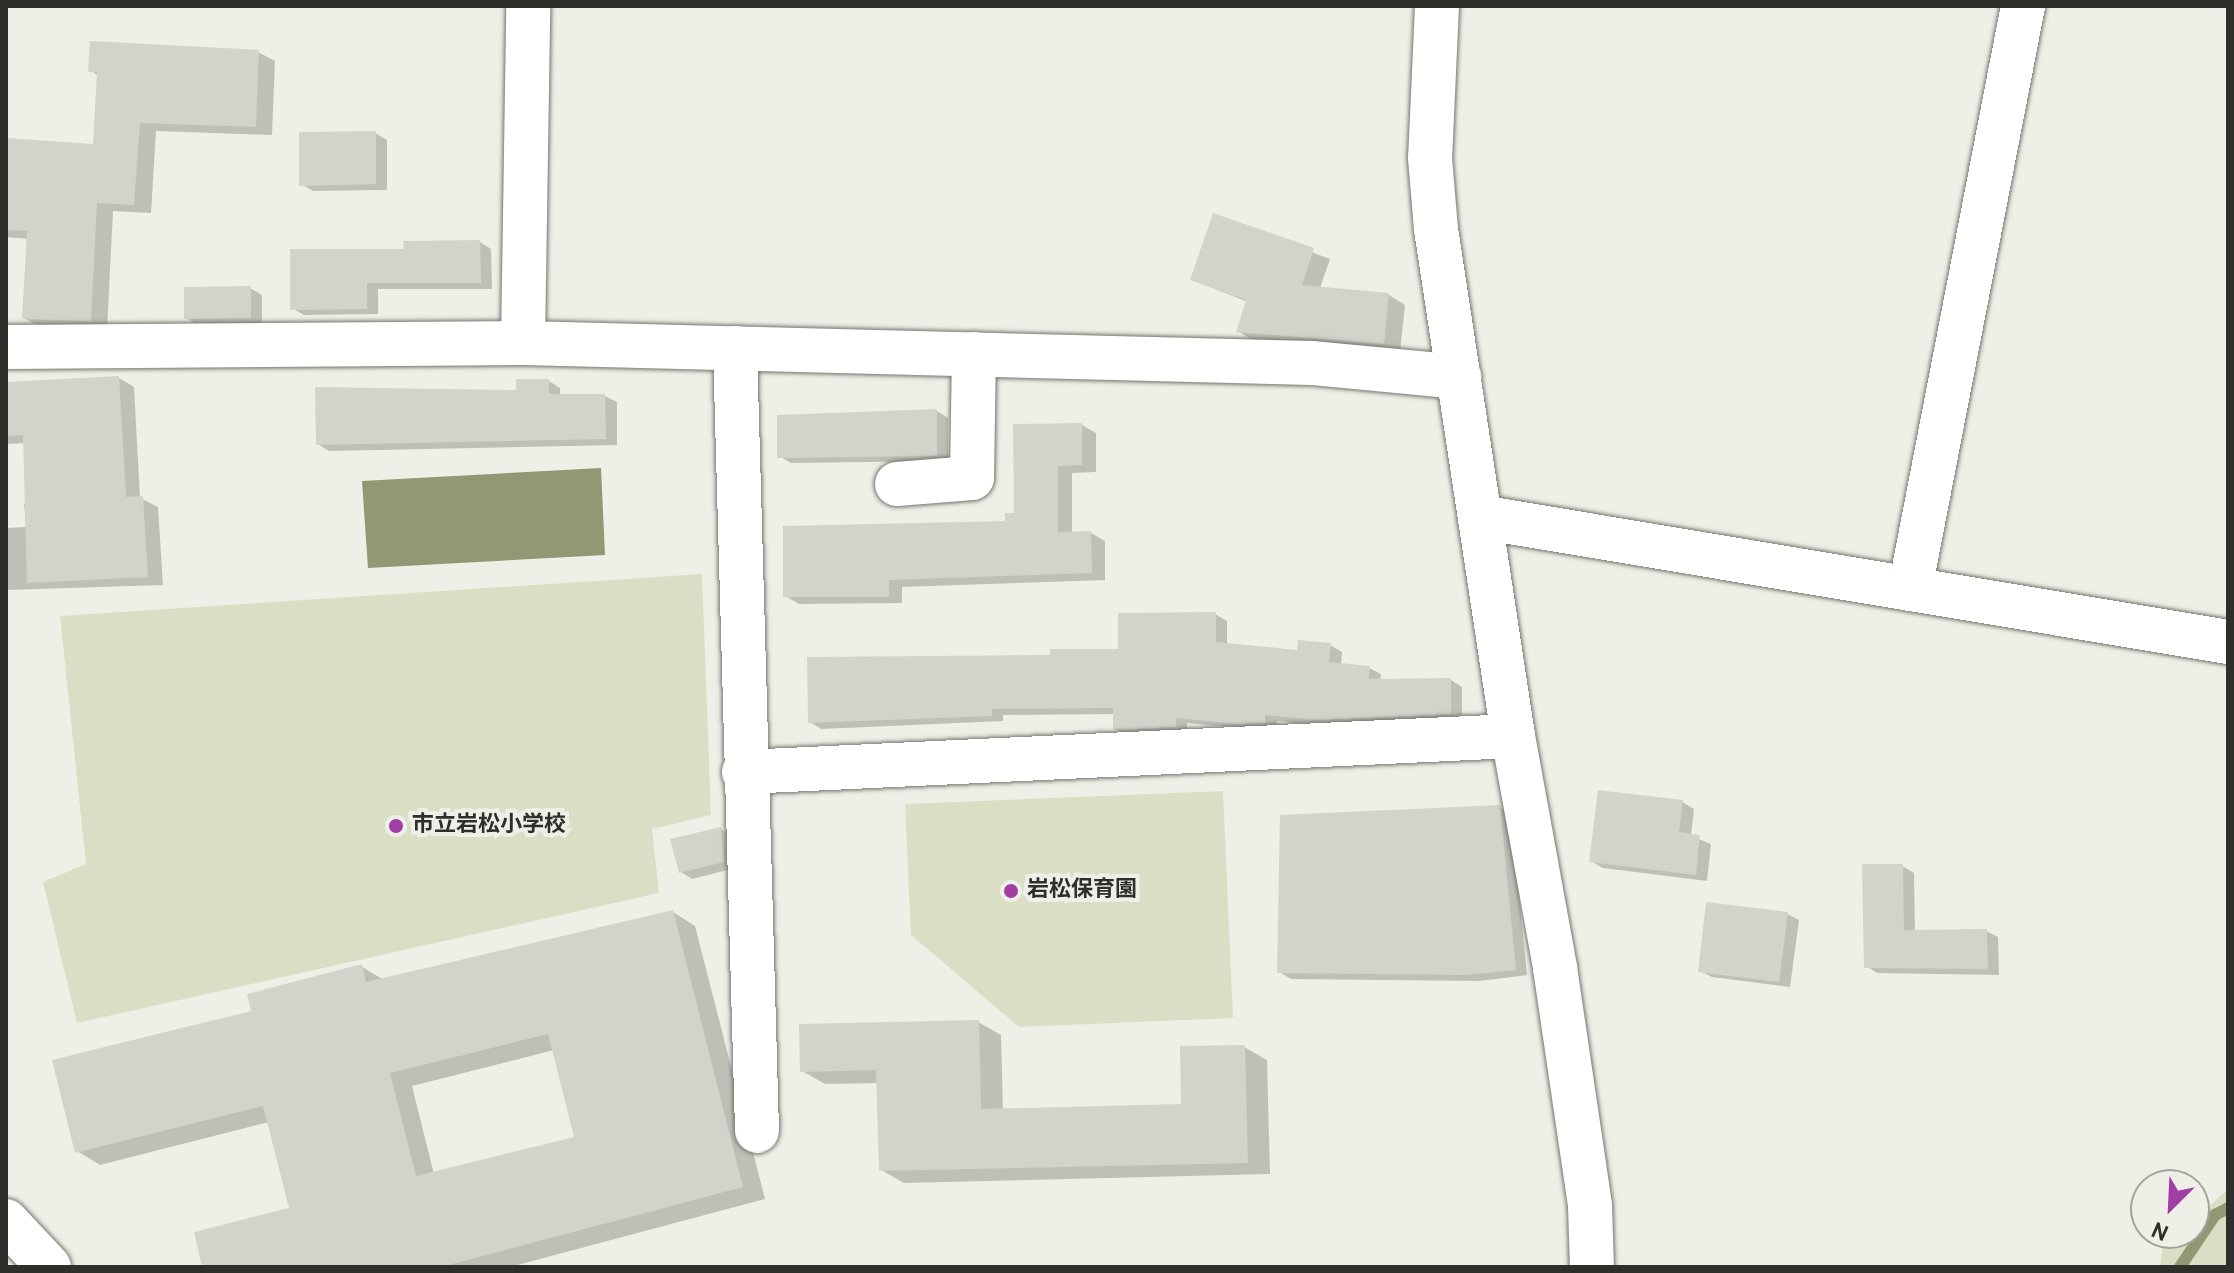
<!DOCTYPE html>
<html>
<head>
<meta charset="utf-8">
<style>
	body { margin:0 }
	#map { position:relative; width:2234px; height:1273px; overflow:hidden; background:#eef0e7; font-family:Overpass,"Noto Sans JP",sans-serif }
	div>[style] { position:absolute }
	.green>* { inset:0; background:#d9dfc5 }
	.water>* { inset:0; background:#919873 }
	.shadow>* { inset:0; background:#0003 }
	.stream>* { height:12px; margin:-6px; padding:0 6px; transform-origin:6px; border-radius:6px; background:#919873 }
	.building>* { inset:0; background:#d2d4cb }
	.roads { filter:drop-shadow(0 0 2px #74766e) drop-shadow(0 0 2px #74766e) }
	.minor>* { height:44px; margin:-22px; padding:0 22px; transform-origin:22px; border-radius:22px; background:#fff }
	.major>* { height:44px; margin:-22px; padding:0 22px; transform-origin:22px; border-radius:22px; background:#fff }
	.dots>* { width:22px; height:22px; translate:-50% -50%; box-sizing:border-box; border:4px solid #eef0e7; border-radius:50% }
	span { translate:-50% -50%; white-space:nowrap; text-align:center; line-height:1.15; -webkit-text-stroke:8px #eef0e7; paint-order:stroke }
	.poi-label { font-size:22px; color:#2e2f2b; font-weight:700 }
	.left { translate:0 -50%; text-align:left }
	.frame { position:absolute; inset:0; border:8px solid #2e2f2b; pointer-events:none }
	.north { position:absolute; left:2130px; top:1169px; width:80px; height:80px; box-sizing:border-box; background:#eef0e7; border:2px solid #a1a39c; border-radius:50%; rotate:204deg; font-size:22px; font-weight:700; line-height:32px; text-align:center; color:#2e2f2b }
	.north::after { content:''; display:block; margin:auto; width:28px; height:36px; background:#a13ea4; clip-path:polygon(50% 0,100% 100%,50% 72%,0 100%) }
</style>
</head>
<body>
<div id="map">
	<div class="green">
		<div style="clip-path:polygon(702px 574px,711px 815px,652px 829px,659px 893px,77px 1023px,43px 882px,86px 864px,60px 616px)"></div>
		<div style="clip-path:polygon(1223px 791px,1233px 1018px,1019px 1027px,911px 935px,905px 804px)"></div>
		<div style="clip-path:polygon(2228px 1189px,2228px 1267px,2160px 1267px,2162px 1249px,2180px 1233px,2194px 1233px,2194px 1220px)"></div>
	</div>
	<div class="water">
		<div style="clip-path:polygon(601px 468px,605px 555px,368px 568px,362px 481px)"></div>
	</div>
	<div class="shadow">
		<div style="clip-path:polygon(258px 52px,275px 61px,272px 135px,156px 131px,151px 213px,113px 211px,107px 330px,40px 327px,24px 318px,29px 239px,6px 237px,6px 140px,95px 146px,99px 76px,90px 70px)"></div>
		<div style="clip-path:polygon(375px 133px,387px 140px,387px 190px,313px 191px,301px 184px)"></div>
		<div style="clip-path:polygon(1214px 216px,1330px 259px,1320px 288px,1389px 295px,1405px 305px,1400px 352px,1254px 341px,1238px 331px,1248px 302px,1192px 280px)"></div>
		<div style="clip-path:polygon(480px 242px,491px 249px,492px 289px,378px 289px,378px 314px,304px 315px,292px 308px,406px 251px)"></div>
		<div style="clip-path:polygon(250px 288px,262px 295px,262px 324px,198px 325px,186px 318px)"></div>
		<div style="clip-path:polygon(119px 378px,134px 387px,140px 498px,158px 507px,163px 585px,6px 590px,6px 528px,26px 527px,24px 504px,29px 504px,25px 443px,6px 444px,6px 384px)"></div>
		<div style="clip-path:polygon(549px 381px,560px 388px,560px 396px,605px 396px,617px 402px,617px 445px,329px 451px,318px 444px)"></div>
		<div style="clip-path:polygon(937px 411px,948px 418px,948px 461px,791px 463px,779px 456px)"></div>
		<div style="clip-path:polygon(1082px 425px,1096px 433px,1096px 472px,1072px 473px,1072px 533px,1091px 533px,1105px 541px,1105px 580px,902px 587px,902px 603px,799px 604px,785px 596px,1007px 523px)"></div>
		<div style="clip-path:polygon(1215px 614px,1227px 621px,1227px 646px,1299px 652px,1330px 645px,1342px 652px,1341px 665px,1369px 668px,1381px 674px,1380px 681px,1451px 680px,1462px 687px,1462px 720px,1329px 726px,1277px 721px,1276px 728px,1251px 729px,1187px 723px,1187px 732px,1127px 735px,1115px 729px,1115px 714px,1003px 715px,1003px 721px,821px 729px,810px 722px,1052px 657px,1120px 651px)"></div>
		<div style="clip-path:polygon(1682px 802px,1694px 809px,1691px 836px,1711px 844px,1707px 881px,1603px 868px,1591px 861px)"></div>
		<div style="clip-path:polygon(1499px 807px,1511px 814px,1527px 975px,1479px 981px,1291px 979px,1279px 972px)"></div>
		<div style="clip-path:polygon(721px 829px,732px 836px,735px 868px,692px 879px,681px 872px)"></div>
		<div style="clip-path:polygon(1902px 866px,1914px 873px,1915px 932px,1986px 931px,1998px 937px,1999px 975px,1877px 973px,1866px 966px)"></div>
		<div style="clip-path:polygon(evenodd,673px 912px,695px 926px,765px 1199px,510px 1267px,204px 1267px,291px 1209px,269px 1122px,100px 1165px,77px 1151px,254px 1012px,362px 967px,384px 980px,673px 912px,554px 1050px,576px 1138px,434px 1174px,412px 1086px,554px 1050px)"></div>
		<div style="clip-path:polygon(1787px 914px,1799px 920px,1790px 987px,1712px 977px,1700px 971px)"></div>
		<div style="clip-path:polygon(978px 1022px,1001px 1035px,1003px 1111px,1183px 1106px,1244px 1047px,1267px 1060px,1270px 1174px,904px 1183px,881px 1170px,879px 1083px,825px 1084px,802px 1071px)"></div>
	</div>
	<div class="stream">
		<div style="left:2180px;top:1267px;width:63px;rotate:-56.1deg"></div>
		<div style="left:2215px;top:1215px;width:15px;rotate:-28deg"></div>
	</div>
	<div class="building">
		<div style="clip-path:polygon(90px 41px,259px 50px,256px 127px,140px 123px,134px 205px,97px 203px,91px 321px,22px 319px,27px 231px,6px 230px,6px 138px,93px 144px,97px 72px,88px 72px)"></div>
		<div style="clip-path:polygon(376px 131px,376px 184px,299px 186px,299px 132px)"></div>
		<div style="clip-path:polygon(1213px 213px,1314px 248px,1302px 285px,1389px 293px,1384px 344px,1236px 332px,1246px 300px,1190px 280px)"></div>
		<div style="clip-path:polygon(480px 240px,481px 283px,367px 283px,367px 309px,290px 310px,290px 249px,404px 249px,403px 241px)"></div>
		<div style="clip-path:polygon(251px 286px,251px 318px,184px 319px,184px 287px)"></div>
		<div style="clip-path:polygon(119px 376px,126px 497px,143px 496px,148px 577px,27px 583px,23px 435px,6px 436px,6px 382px)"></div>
		<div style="clip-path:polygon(516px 379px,549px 379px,549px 394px,605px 394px,606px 439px,316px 445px,315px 387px,516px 390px)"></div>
		<div style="clip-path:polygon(937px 409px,937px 456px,777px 458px,777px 415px)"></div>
		<div style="clip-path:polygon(1082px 423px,1082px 465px,1058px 466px,1058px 532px,1091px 531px,1092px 573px,889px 580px,889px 597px,783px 597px,783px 526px,1005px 521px,1005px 513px,1014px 513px,1013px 424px)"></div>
		<div style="clip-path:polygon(1216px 612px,1216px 642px,1297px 650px,1298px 640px,1331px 643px,1329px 662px,1370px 666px,1369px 679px,1451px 678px,1451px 714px,1316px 720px,1265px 715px,1265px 723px,1238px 724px,1176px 718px,1176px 727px,1113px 730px,1113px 708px,992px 709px,992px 716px,808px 723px,807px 657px,1050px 655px,1050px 649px,1118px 649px,1118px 613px)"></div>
		<div style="clip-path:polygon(1598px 790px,1683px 800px,1679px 832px,1700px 835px,1696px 875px,1589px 862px)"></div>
		<div style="clip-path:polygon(1500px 805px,1516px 970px,1466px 975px,1277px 973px,1280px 815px)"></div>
		<div style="clip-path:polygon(721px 827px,724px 862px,679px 873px,670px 839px)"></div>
		<div style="clip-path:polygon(1862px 864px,1903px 864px,1904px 930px,1987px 929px,1988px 969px,1864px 968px)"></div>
		<div style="clip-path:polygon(1706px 902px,1788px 912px,1779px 982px,1698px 972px)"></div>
		<div style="clip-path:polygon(evenodd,673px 910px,743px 1187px,441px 1267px,202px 1267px,194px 1232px,289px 1208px,263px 1106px,75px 1153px,52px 1060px,251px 1011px,247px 994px,362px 964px,366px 982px,673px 910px,548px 1034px,574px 1137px,416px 1176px,390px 1073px,548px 1034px)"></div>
		<div style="clip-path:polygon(979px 1020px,981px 1109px,1181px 1104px,1180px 1046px,1245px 1045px,1248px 1163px,879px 1171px,876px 1070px,800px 1072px,799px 1024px)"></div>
	</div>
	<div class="roads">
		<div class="minor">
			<div style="left:1437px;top:6px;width:152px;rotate:92.6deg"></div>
			<div style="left:1430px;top:158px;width:71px;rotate:85.2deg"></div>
			<div style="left:1436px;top:229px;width:513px;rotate:81.36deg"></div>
			<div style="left:1513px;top:736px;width:236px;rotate:79.7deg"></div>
			<div style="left:1555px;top:968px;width:240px;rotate:81.6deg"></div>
			<div style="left:1590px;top:1205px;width:62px;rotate:88.2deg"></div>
			<div style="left:523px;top:343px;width:337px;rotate:-89.1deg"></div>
			<div style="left:6px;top:347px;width:517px;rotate:-0.44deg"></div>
			<div style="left:523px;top:343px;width:789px;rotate:1.45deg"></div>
			<div style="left:1312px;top:363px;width:148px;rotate:5.4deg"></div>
			<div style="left:735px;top:348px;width:783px;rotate:88.39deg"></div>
			<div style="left:897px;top:484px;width:75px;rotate:-4.6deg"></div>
			<div style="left:972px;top:478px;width:124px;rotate:-89.1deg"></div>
			<div style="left:1480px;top:517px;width:758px;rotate:9.49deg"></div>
			<div style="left:1910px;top:589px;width:594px;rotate:-79.03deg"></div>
			<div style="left:744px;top:772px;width:770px;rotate:-2.68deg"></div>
		</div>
		<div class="major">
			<div style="left:6px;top:1221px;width:63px;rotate:46.9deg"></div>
		</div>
	</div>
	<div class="dots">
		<div style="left:396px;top:826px;background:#a13ea4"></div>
		<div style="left:1011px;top:891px;background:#a13ea4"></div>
	</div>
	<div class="poi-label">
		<span class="left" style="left:412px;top:826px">市立岩松小学校</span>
		<span class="left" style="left:1027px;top:891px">岩松保育園</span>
	</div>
	<div class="frame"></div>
	<div class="north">N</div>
</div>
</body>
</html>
